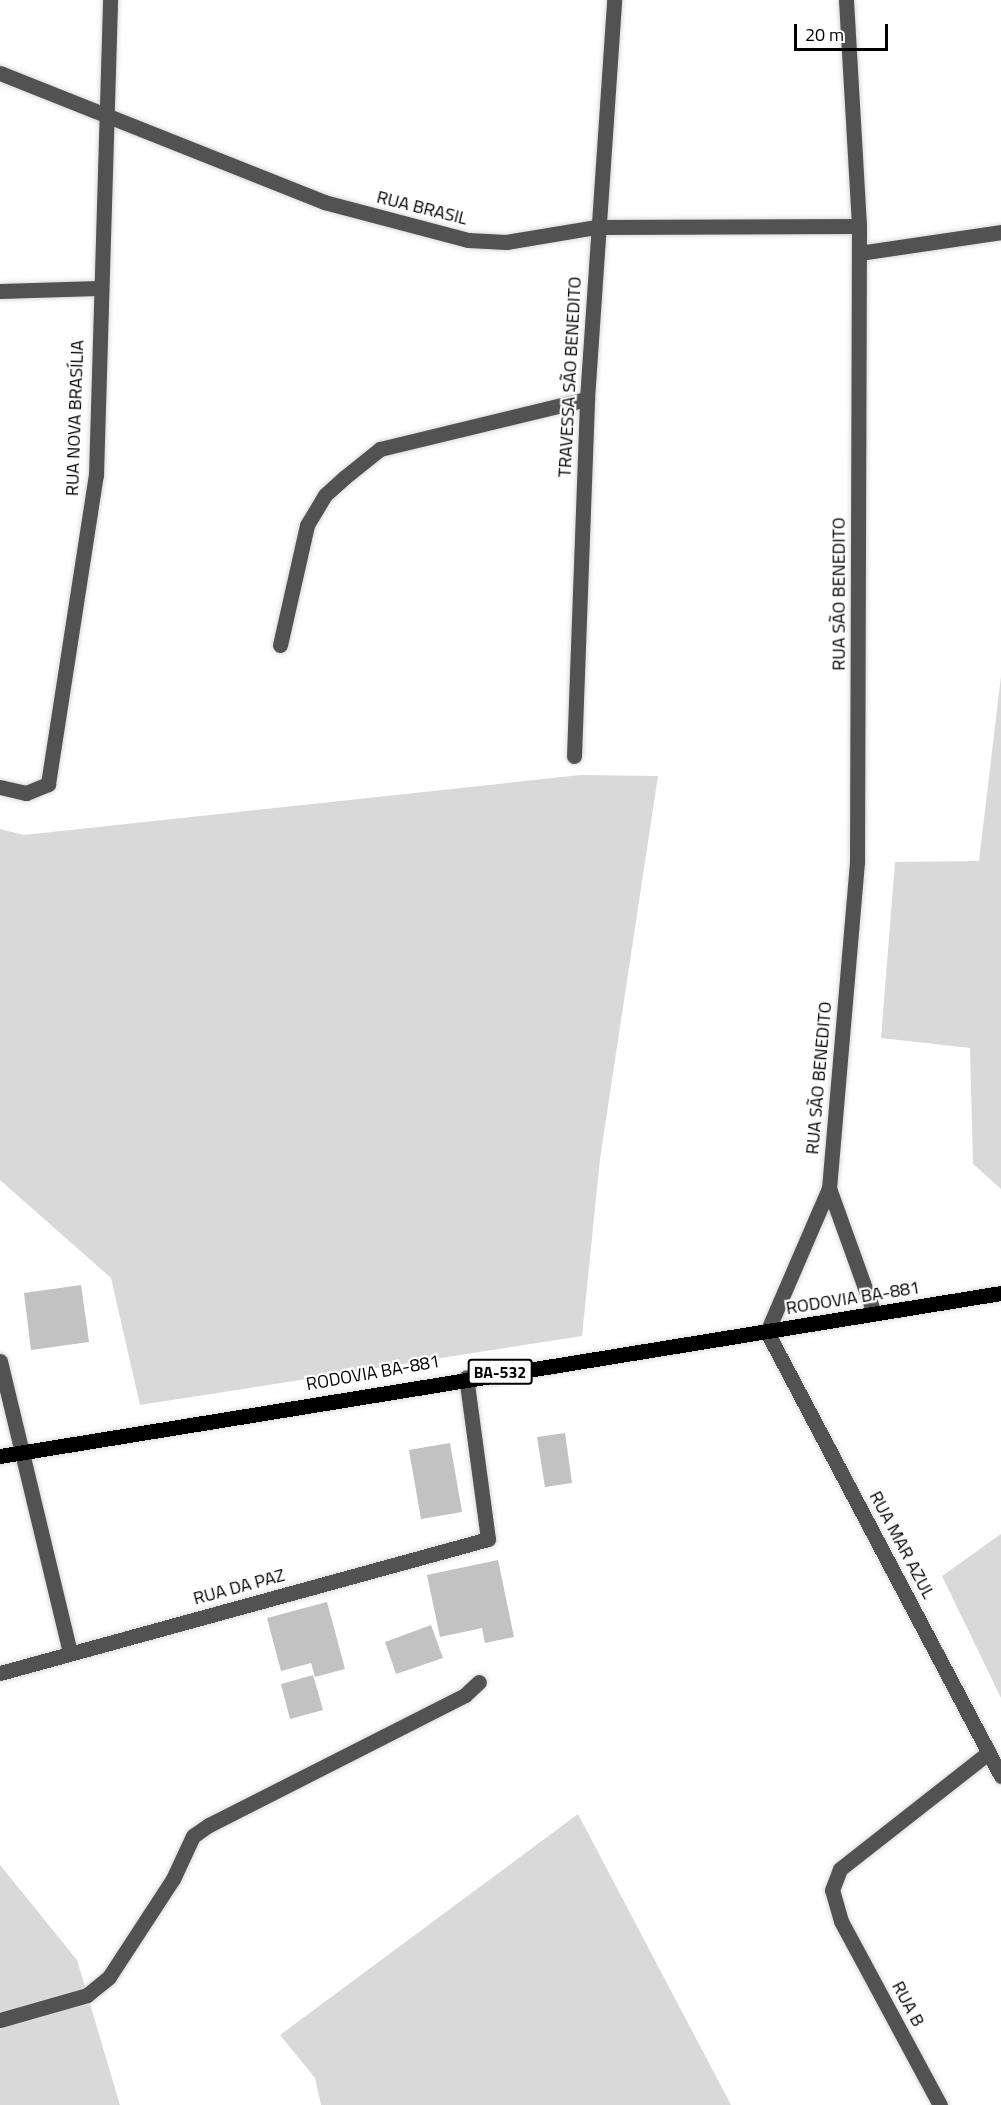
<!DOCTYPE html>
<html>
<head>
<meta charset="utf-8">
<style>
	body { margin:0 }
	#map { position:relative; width:1001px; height:2105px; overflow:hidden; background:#fff; font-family:"Titillium Web",sans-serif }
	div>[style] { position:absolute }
	.green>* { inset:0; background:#d9d9d9 }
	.building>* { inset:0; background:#c2c2c2 }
	.roads { filter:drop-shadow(0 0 2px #dbdbdb) drop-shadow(0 0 2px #dbdbdb) }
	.minor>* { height:15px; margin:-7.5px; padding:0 7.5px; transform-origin:7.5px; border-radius:7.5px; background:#525252 }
	.major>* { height:15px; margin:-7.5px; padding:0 7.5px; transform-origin:7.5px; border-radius:7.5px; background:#000 }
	span { translate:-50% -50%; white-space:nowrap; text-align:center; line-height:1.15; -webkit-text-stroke:4.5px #fff; paint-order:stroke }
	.shield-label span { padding:2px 4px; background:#fff; border:2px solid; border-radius:4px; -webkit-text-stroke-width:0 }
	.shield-label { font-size:16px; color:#000; font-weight:700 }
	.street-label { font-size:18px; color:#000 }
	.scale { position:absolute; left:794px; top:24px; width:94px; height:27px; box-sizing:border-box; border:3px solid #000; border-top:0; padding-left:8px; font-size:18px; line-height:21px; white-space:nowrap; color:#000; -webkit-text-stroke:4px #fff; paint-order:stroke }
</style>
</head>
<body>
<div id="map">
	<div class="green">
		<div style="clip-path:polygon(1001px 676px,1001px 1189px,973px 1164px,970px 1048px,881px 1038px,895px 862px,979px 861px)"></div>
		<div style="clip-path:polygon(581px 775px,658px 776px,600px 1159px,582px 1336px,140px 1405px,111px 1278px,0 1180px,0 829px,24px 835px)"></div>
		<div style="clip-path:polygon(1001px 1534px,1001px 1698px,942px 1576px)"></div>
		<div style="clip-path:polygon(578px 1814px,731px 2105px,321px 2105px,315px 2078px,280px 2035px)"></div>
		<div style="clip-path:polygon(0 1865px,77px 1960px,120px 2105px,0 2105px)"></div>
	</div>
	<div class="building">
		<div style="clip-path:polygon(81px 1285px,89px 1342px,31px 1350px,24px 1293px)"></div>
		<div style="clip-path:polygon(565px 1433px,572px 1483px,545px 1487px,537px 1437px)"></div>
		<div style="clip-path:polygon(450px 1443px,462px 1512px,421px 1519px,409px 1450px)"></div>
		<div style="clip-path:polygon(498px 1560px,514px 1637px,485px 1643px,482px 1628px,440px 1637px,427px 1575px)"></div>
		<div style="clip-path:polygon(327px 1602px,345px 1669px,315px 1677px,311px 1663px,281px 1671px,267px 1618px)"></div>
		<div style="clip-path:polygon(431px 1625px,443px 1658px,396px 1674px,385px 1642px)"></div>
		<div style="clip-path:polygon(313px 1675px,323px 1710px,290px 1719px,281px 1684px)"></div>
	</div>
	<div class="roads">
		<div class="minor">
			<div style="left:846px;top:0;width:226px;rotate:86.7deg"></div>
			<div style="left:859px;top:226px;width:636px;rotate:90.18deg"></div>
			<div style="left:857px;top:862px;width:327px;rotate:94.9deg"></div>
			<div style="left:829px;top:1188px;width:157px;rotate:113.3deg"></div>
			<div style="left:767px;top:1332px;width:502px;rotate:62.21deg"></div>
			<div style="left:0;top:73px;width:349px;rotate:21.7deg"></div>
			<div style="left:324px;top:202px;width:149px;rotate:14.8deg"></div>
			<div style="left:468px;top:240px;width:38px;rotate:3deg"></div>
			<div style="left:506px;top:242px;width:92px;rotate:-9.4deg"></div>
			<div style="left:597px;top:227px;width:262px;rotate:-0.2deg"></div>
			<div style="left:859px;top:253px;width:144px;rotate:-8.4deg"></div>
			<div style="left:0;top:291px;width:99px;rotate:-1.7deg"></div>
			<div style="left:280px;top:645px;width:123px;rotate:-77.3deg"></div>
			<div style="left:307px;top:525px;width:35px;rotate:-59deg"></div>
			<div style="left:325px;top:495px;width:27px;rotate:-42deg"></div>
			<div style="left:345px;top:477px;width:45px;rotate:-38.7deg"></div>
			<div style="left:380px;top:449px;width:213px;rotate:-13.6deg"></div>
			<div style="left:574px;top:756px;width:357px;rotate:-87.9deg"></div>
			<div style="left:587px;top:399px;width:400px;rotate:-86.1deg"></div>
			<div style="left:0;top:787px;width:27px;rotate:13deg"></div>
			<div style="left:26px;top:793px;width:24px;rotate:-22deg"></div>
			<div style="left:48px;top:784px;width:313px;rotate:-81.2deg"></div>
			<div style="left:96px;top:475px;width:475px;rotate:-88.3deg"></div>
			<div style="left:829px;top:1188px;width:133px;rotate:70.2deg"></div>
			<div style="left:0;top:1361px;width:300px;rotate:76.5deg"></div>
			<div style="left:0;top:1673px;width:506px;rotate:-15.35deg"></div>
			<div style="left:488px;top:1539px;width:163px;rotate:-97.7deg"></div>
			<div style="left:0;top:2020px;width:91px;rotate:-16deg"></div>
			<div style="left:87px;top:1995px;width:28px;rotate:-39deg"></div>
			<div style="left:109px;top:1977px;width:117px;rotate:-56.9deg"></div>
			<div style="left:173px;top:1879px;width:47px;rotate:-65.1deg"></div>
			<div style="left:193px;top:1836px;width:19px;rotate:-35deg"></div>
			<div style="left:209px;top:1825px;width:287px;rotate:-26.9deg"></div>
			<div style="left:465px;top:1695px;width:19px;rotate:-43deg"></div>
			<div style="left:940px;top:2105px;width:209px;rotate:-118.3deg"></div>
			<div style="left:841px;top:1921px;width:32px;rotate:-106deg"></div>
			<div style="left:832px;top:1890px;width:22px;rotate:-69deg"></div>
			<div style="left:840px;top:1869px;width:189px;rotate:-38.1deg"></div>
		</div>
		<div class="major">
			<div style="left:0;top:1456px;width:1014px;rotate:-9.25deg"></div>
		</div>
	</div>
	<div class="shield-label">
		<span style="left:500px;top:1372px">BA-532</span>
	</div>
	<div class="street-label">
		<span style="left:422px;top:208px;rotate:14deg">RUA BRASIL</span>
		<span style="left:570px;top:377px;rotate:-87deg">TRAVESSA SÃO BENEDITO</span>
		<span style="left:75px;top:418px;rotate:-88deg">RUA NOVA BRASÍLIA</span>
		<span style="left:839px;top:594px;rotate:-90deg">RUA SÃO BENEDITO</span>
		<span style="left:819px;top:1078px;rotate:-85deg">RUA SÃO BENEDITO</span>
		<span style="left:853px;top:1298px;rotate:-9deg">RODOVIA BA-881</span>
		<span style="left:373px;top:1373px;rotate:-10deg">RODOVIA BA-881</span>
		<span style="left:902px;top:1545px;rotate:62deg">RUA MAR AZUL</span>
		<span style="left:239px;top:1587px;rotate:-15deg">RUA DA PAZ</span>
		<span style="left:908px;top:2004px;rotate:62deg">RUA B</span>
	</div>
	<div class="scale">20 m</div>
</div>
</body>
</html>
